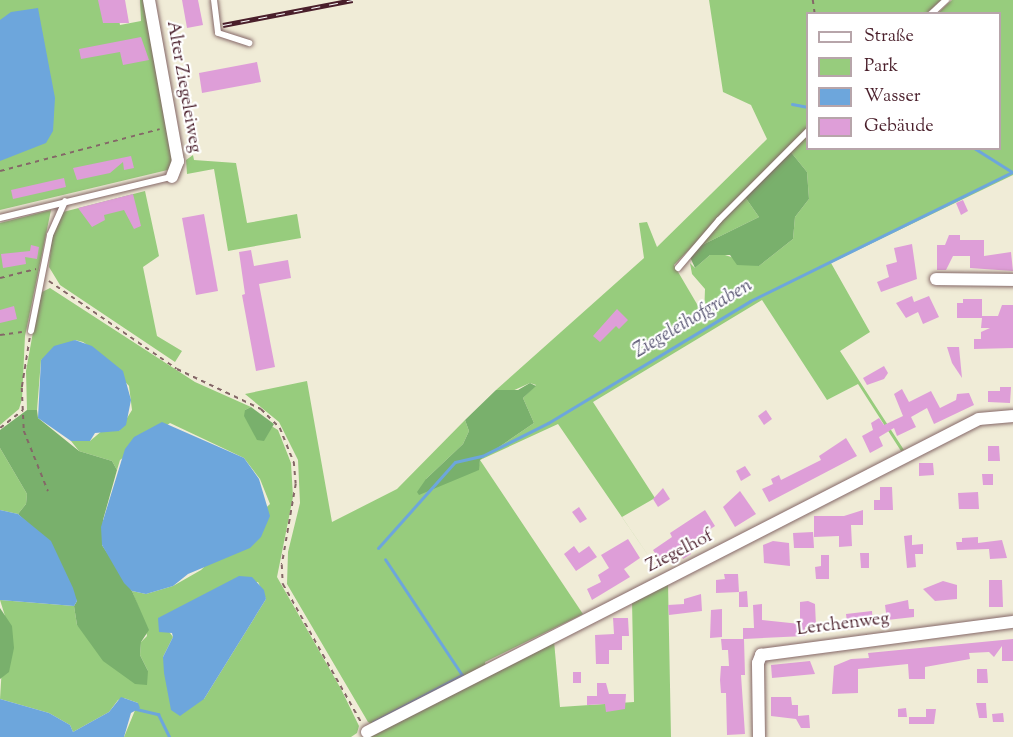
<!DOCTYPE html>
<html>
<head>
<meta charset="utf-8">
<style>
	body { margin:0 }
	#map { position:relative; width:1013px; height:737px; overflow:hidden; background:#f0ecd7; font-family:"Sorts Mill Goudy",serif }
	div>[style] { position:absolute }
	.green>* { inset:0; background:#97cc7d }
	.forest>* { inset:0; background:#79b06c }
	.water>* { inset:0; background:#6da6dc }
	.stream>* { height:3px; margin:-1.5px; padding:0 1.5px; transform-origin:1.5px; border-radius:1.5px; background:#6da6dc }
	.building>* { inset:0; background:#de9ed8 }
	.path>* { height:1.5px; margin-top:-0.75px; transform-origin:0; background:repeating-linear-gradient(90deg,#846767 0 4.5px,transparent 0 9px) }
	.roads { filter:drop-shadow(0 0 2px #846767) drop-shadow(0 0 2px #846767) }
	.lane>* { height:6px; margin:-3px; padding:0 3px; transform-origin:3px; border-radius:3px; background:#fff }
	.street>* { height:12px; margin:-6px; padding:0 6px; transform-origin:6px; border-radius:6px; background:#fff }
	.rail>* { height:5px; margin-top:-2.5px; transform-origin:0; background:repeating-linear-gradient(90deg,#fff 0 9px,#4a1f2b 0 18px); box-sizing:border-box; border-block:2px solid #4a1f2b }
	span { translate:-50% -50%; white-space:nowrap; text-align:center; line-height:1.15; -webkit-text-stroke:4.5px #fff; paint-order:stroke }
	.street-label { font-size:18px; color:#4a1f2b }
	.water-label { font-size:20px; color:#585572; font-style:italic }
	.legend { position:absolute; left:806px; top:12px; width:195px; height:138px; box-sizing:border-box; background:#fff; border:2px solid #b7a5aa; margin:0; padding:8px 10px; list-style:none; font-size:18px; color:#4a1f2b }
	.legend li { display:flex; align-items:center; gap:12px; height:30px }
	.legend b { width:30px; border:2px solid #b7a5aa }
</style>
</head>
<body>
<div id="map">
	<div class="green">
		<div style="clip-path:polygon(0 0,115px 0,120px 25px,141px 21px,140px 0,144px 0,176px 168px,0 210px)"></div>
		<div style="clip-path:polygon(709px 0,941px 0,927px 13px,808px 14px,807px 129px,674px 265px,704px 316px,705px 289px,692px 274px,690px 263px,695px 268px,710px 255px,725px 255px,759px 266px,793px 239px,795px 217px,809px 199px,807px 172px,790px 151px,807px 136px,808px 148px,1000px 148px,1000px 14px,938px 13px,952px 0,1013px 0,1013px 175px,831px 263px,870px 332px,840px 351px,904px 450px,901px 451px,858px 384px,827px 400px,762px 300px,593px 402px,655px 498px,622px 517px,661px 574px,558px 424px,480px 460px,583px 614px,485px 662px,486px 668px,372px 724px,368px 722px,287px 584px,288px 552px,300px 503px,298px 460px,279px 422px,245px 394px,307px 381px,332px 522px,397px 489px,465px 420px,469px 431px,463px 444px,426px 479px,478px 470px,480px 460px,534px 423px,523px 398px,536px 385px,530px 383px,510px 392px,496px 390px,644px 258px,639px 223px,647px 222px,657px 247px,767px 139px,751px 105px,723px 92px)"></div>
		<div style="clip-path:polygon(193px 155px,194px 160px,236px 163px,247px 223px,297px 214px,301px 238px,228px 251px,214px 169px,187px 174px,186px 160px)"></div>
		<div style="clip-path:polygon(145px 191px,159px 256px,143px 267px,157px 336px,182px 351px,175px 362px,60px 285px,49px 267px,52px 236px,63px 212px)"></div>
		<div style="clip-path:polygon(745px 197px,759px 217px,696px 248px)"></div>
		<div style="clip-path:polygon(51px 210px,25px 336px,22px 399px,19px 409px,0 425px,0 223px)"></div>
		<div style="clip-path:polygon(evenodd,50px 288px,195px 382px,251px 407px,245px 410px,278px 430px,291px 463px,293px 497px,277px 577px,341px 689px,359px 726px,357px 733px,351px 737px,124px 737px,138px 703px,124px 698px,118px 700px,109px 712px,73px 732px,70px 725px,49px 713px,0 699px,5px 616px,0 600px,74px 606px,77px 625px,148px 671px,140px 655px,141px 642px,147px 636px,145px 624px,132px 591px,146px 594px,173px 586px,201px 570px,270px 504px,260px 479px,244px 458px,170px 423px,120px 460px,117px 470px,112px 461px,79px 451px,71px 441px,90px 441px,103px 430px,119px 431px,132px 410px,129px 386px,99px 353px,83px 342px,75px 340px,41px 360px,37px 410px,27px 410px,26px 371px,40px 293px,50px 288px,258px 582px,266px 599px,204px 699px,163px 657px,173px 637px,159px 618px,258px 582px)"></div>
		<div style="clip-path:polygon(0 448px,27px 494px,26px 504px,18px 514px,0 510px)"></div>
		<div style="clip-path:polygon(668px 583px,671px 737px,367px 737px,554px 641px,560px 707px,634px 702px,632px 601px)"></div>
	</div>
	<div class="forest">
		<div style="clip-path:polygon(790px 151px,807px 172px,809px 199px,795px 217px,793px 239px,759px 266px,737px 265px,730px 255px,710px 255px,695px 268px,690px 257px,696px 248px,759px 217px,745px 197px)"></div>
		<div style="clip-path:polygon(530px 383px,536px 386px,523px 398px,534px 423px,480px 460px,479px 470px,419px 495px,417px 492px,426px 479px,463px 444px,469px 431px,465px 420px,496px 390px,518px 390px)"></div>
		<div style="clip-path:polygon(251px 407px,274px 424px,264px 441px,257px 440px,244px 416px,245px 410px)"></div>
		<div style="clip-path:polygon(27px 410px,37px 410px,38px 418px,79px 451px,112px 461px,117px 470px,103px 520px,102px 545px,132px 591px,149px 630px,141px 642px,140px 655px,148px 671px,147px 685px,135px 684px,103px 661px,77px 625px,74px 606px,77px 601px,32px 527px,18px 514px,26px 504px,27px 494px,0 448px,0 430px)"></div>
		<div style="clip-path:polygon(0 608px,12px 626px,14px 648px,9px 672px,0 679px)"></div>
	</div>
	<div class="water">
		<div style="clip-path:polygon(38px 8px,55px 98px,53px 131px,46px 143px,0 161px,0 20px,11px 12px)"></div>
		<div style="clip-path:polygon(75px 340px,92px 346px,123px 371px,131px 400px,126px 425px,119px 431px,95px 433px,90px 441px,71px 441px,38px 418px,41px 360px,54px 346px)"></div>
		<div style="clip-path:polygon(162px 422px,244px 458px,259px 479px,270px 516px,261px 537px,250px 548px,188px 574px,173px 586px,146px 594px,132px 591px,124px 583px,102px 545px,101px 527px,125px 449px,134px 437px)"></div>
		<div style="clip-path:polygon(0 510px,18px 514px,51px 541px,73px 588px,77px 601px,74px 606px,0 600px)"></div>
		<div style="clip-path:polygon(239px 576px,252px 577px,264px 590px,266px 599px,204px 699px,180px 716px,171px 710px,164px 673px,163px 657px,173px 637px,172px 633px,159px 632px,158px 618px)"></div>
		<div style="clip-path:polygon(121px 697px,138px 703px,140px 708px,131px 713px,124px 737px,0 737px,0 699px,49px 713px,70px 725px,73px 732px,109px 712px)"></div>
	</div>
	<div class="stream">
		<div style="left:792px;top:104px;width:16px;rotate:11deg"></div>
		<div style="left:378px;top:548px;width:115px;rotate:-48.2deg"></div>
		<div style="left:455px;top:462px;width:28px;rotate:-13deg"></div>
		<div style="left:482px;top:456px;width:74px;rotate:-26.6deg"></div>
		<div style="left:548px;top:423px;width:236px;rotate:-31.1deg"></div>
		<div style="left:750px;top:301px;width:292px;rotate:-26.2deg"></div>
		<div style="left:1012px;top:172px;width:45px;rotate:-147.7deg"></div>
		<div style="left:136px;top:709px;width:23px;rotate:13deg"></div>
		<div style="left:158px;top:714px;width:25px;rotate:64deg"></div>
		<div style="left:373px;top:722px;width:101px;rotate:-27.8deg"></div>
		<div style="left:462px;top:675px;width:139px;rotate:-123.6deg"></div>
	</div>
	<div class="building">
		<div style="clip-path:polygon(98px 0,125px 0,129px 23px,103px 23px)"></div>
		<div style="clip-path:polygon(182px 0,198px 0,203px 25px,187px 28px)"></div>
		<div style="clip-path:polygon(141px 37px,149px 60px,123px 65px,120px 52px,81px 59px,79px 49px)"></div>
		<div style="clip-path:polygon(257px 62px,261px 82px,202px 93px,199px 73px)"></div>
		<div style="clip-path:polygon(131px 156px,134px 168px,124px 170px,123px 162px,110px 173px,77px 180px,73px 168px)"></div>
		<div style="clip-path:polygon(64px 178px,66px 187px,13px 199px,11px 190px)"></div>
		<div style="clip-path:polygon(133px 194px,141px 226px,134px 229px,124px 210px,104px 215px,105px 220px,92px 227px,78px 208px)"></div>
		<div style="clip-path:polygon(963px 200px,968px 211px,961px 215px,956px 203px)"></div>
		<div style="clip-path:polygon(204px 214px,218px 291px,196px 295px,182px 218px)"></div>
		<div style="clip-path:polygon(949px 235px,960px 235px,960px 240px,984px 240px,984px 256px,1011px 252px,1013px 271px,970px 268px,970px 256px,953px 256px,946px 270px,937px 270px,937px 245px,945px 245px)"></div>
		<div style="clip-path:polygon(912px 244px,917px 279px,881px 292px,877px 282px,889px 277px,886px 265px,897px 262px,894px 248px)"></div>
		<div style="clip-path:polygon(31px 245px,39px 247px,37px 259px,25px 257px,26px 264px,3px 268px,1px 254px,30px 251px)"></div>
		<div style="clip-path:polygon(251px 250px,254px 266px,288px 260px,291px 278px,259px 284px,275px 367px,256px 371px,242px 295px,245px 294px,239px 252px)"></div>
		<div style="clip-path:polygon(912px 296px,914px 302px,929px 296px,939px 317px,923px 324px,918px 312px,906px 318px,896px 303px)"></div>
		<div style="clip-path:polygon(963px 299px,982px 299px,982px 316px,998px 316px,1002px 305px,1013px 305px,1013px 348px,974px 349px,974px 339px,981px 339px,981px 332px,990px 328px,981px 328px,982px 318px,957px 318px,957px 303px,963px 303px)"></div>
		<div style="clip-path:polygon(14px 306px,17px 319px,0 323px,0 310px)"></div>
		<div style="clip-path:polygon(617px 309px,628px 320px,619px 329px,616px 326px,600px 342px,593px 336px)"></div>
		<div style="clip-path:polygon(947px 347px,959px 347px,962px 378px,952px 363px)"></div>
		<div style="clip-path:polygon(884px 366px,888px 373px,884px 379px,867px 385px,863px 378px)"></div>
		<div style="clip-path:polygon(1000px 387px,1011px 387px,1010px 403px,988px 402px,988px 391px,1000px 391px)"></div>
		<div style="clip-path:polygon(902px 389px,909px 402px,931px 391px,940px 408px,956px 400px,957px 394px,969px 393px,974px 405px,934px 424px,927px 408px,911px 417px,916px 427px,897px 436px,894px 428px,879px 437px,883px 446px,870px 453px,862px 436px,873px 430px,871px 423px,879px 418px,884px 425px,903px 416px,894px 394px)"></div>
		<div style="clip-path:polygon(766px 410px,772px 419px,764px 425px,758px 416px)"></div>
		<div style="clip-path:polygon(846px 438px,857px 456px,769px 502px,762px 489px,773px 484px,771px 479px,779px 475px,781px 480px,821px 460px,819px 456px)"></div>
		<div style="clip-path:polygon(988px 446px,999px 446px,1000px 461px,988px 461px)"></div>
		<div style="clip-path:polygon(919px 463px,933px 463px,934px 475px,919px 476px)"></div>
		<div style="clip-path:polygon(745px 466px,751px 475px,741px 481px,736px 471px)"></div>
		<div style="clip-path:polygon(982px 474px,993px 474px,993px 485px,983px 485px)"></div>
		<div style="clip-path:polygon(880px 487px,892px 487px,893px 510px,874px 510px,874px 500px,880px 500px)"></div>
		<div style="clip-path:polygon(663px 488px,670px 499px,658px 507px,653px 499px)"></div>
		<div style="clip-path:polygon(740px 491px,756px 514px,735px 527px,723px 507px)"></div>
		<div style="clip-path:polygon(978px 492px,979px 509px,959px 509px,958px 493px)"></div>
		<div style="clip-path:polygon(579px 507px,587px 519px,580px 523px,572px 512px)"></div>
		<div style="clip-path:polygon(705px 510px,715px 526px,686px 545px,691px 554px,683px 559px,678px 550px,660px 561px,653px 550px,672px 537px,670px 533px)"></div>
		<div style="clip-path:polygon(863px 510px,863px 525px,851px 525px,852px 546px,839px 547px,839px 536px,814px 537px,814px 516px,844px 516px)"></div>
		<div style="clip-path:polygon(813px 532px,814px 548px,794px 548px,793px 533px)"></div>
		<div style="clip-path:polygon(912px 535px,912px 545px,923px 544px,923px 554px,915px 554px,916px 567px,907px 568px,904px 536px)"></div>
		<div style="clip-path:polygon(978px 537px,978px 543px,1002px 540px,1007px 558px,990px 559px,989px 549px,957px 550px,956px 542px,962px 542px,962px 538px)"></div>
		<div style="clip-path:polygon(628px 539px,640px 558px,624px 569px,630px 577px,592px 600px,587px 589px,601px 582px,598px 575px,609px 568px,601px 555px)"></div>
		<div style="clip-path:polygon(773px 541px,789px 543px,790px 566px,764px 563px,763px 545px)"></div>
		<div style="clip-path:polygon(574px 546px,579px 553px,589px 546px,597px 557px,576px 571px,564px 554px)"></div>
		<div style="clip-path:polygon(860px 553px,869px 553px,869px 568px,861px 568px)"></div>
		<div style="clip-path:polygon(821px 555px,829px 555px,829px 579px,816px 579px,815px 567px,821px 566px)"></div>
		<div style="clip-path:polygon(724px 574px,738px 574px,739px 592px,716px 593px,716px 580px,725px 579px)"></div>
		<div style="clip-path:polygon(989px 580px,1002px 580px,1003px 607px,989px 607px)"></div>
		<div style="clip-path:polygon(943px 581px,957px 585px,957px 599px,935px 601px,923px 589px)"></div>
		<div style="clip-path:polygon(747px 591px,748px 607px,739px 607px,739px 592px)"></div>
		<div style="clip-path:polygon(701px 594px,702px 611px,669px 615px,668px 605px,684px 604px,684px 599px)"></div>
		<div style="clip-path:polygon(908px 600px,909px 609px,914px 609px,914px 617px,887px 620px,885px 605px)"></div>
		<div style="clip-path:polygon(808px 601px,815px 604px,816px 626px,805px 627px,805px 636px,744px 639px,745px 675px,741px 675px,745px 734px,727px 735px,726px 693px,721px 693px,720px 680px,721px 666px,729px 666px,728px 650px,722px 650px,721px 639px,743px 639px,743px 628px,754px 628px,753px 605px,762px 604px,762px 620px,800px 624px,800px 602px)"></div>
		<div style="clip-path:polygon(722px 609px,722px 637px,710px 638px,711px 610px)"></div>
		<div style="clip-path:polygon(872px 611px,873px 625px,848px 630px,846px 614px)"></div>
		<div style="clip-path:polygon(613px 618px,628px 618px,629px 636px,622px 636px,622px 650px,609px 650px,609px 664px,596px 664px,595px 635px,614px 634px)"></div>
		<div style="clip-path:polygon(1013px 639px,1013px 661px,1002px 661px,1002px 646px,994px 657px,989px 652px,969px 653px,970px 659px,925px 667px,925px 679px,909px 679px,908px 664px,858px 669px,858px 693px,832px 694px,834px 666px,851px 659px,869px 658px,868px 653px)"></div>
		<div style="clip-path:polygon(810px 661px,815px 674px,772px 678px,771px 665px)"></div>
		<div style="clip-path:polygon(977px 669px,987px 669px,988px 683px,977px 683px)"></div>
		<div style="clip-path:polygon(573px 672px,581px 672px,581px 683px,573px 683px)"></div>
		<div style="clip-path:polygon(597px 683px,606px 683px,609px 694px,626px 694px,625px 709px,606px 712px,605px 704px,587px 705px,587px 696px,597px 696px)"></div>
		<div style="clip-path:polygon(771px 697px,791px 697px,792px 705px,798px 705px,798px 716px,809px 715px,810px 728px,801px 728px,796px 719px,771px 716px)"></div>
		<div style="clip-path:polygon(976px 703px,986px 703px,987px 718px,979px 718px)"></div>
		<div style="clip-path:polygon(906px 708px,907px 717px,898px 717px,898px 709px)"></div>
		<div style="clip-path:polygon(926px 709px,936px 709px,934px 724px,909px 724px,909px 717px,926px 717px)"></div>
		<div style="clip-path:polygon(1003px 713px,1004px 722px,993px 722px,992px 714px)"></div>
	</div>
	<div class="path">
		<div style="left:813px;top:0;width:14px;rotate:82deg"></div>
		<div style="left:0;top:171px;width:165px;rotate:-14.7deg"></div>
		<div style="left:0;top:278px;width:37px;rotate:-14deg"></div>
		<div style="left:49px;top:281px;width:155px;rotate:34.5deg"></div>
		<div style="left:177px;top:369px;width:93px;rotate:25.5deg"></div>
		<div style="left:261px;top:409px;width:27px;rotate:45deg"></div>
		<div style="left:280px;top:428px;width:37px;rotate:68deg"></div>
		<div style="left:294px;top:462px;width:22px;rotate:85deg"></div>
		<div style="left:296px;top:484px;width:82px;rotate:99.8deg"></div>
		<div style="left:282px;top:565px;width:19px;rotate:87deg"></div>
		<div style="left:283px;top:584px;width:159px;rotate:60.5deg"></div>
		<div style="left:0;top:335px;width:22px;rotate:-8deg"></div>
		<div style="left:30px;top:338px;width:51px;rotate:99.1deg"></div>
		<div style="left:22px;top:388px;width:43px;rotate:87.3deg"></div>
		<div style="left:24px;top:431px;width:65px;rotate:68.2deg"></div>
		<div style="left:0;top:428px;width:29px;rotate:-38deg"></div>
	</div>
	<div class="roads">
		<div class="lane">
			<div style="left:214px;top:0;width:33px;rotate:83deg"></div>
			<div style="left:218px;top:33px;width:33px;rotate:18deg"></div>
			<div style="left:931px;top:14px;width:21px;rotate:-43deg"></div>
			<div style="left:0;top:218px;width:176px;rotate:-13.5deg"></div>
			<div style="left:678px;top:268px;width:63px;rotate:-49.5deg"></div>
			<div style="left:719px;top:220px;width:126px;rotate:-45deg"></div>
			<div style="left:31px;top:331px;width:98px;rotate:-78.8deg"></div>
			<div style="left:50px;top:235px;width:37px;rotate:-66deg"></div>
		</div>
		<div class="street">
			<div style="left:149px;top:0;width:164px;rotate:79.8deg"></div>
			<div style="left:178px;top:161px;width:17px;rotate:111deg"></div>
			<div style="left:936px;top:279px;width:77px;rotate:0.7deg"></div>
			<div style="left:367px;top:732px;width:687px;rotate:-27.09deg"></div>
			<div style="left:979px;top:419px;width:34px;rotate:-5deg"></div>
			<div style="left:759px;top:737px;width:74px;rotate:-90.8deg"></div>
			<div style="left:758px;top:663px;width:9px;rotate:-69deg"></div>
			<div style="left:761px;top:655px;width:254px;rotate:-7.5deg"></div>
		</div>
	</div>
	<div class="rail">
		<div style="left:223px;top:25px;width:132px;rotate:-10.9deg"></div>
	</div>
	<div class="street-label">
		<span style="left:183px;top:87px;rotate:80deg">Alter Ziegeleiweg</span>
		<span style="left:680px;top:552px;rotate:-27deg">Ziegelhof</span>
		<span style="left:843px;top:625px;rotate:-7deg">Lerchenweg</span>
	</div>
	<div class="water-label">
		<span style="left:693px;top:319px;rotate:-31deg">Ziegeleihofgraben</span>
	</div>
	<ul class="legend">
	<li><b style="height:8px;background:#fff"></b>Straße</li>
	<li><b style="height:16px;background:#97cc7d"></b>Park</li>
	<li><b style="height:16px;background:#6da6dc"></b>Wasser</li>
	<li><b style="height:16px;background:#de9ed8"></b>Gebäude</li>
	</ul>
</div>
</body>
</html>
